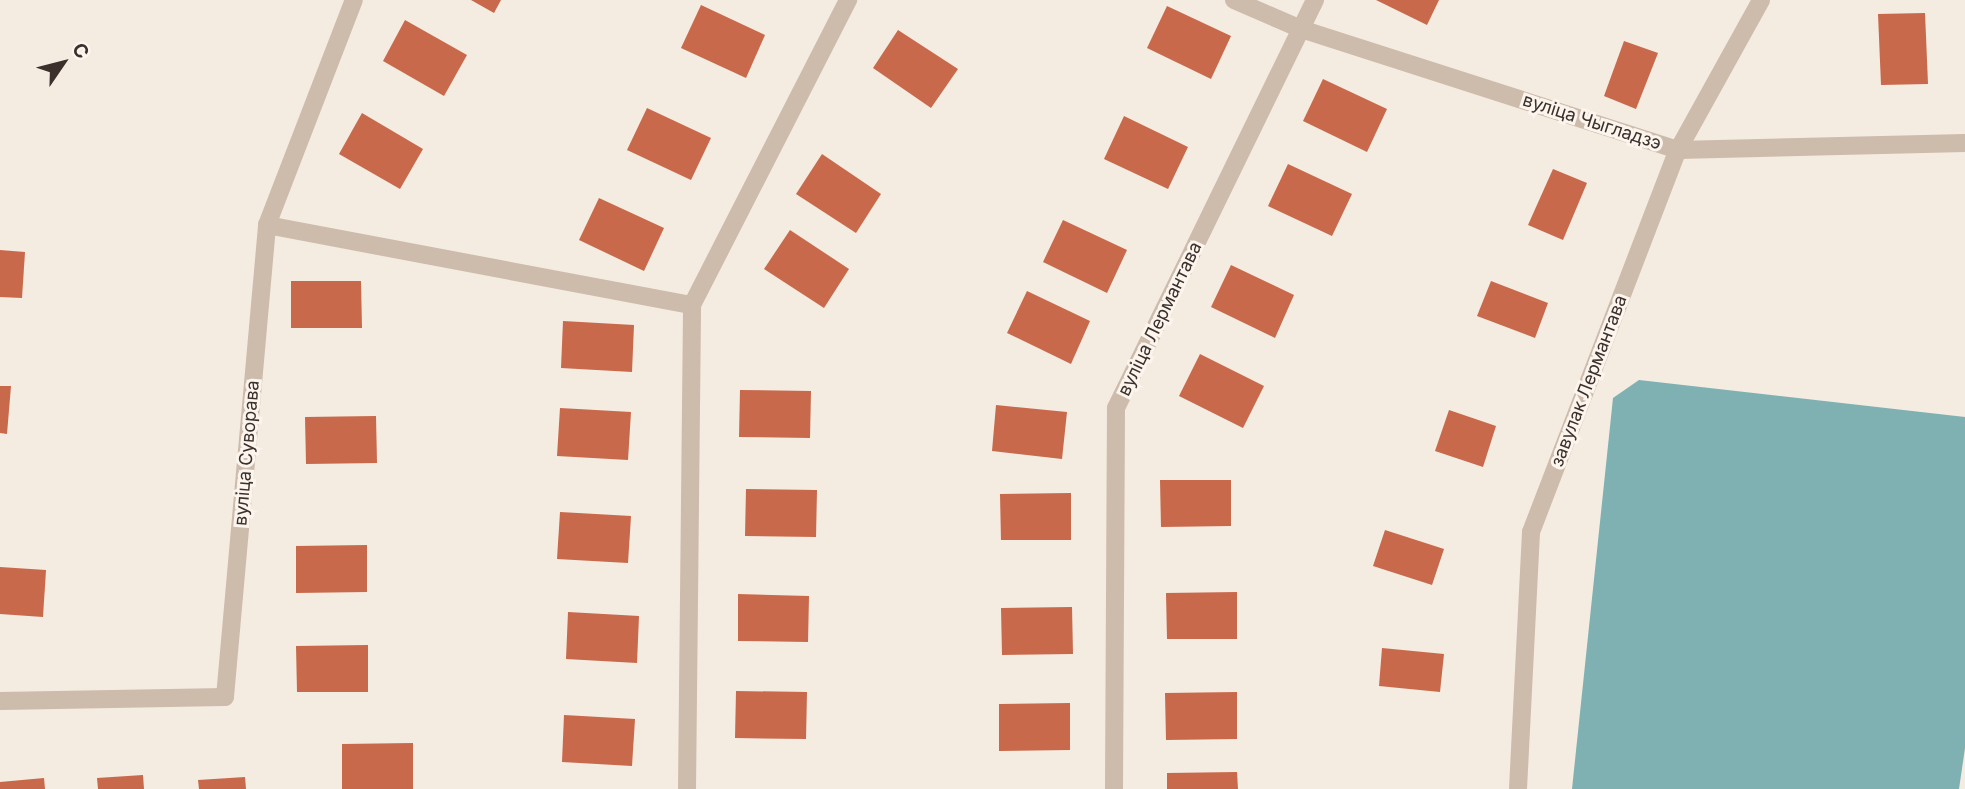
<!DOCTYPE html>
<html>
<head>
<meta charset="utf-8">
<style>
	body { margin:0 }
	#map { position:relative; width:1965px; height:789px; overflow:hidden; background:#f4ebe1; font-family:Inter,sans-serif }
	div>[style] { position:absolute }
	.water>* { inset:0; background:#7fb0b2 }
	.building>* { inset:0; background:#c8694b }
	.minor>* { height:18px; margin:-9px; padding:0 9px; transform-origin:9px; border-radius:9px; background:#cdbbac }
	span { translate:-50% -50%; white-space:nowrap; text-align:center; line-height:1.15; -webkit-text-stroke:6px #fbf5ee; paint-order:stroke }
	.street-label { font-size:18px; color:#3b302b }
	.north { position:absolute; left:28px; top:28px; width:70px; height:70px; -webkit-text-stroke:5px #fbf5ee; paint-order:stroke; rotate:55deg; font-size:19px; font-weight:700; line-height:28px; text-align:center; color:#3b302b }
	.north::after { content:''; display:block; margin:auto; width:24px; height:32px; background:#3b302b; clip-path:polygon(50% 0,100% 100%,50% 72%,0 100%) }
</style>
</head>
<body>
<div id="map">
	<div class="water">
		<div style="clip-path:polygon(1639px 380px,1965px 417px,1965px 748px,1959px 789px,1572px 789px,1613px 398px)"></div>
	</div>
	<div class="building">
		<div style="clip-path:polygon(471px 0,501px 0,494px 13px)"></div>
		<div style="clip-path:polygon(1376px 0,1439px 0,1427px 25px)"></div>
		<div style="clip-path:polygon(701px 5px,765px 35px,746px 78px,681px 48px)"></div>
		<div style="clip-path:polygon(1167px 6px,1231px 36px,1211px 79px,1147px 48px)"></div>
		<div style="clip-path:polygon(1925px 13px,1928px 84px,1881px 85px,1878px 14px)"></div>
		<div style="clip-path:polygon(405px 20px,467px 55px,444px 96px,383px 61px)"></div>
		<div style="clip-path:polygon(898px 30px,958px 69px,931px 108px,873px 68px)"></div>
		<div style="clip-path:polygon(1624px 41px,1658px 53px,1636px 109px,1604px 96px)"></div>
		<div style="clip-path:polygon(1323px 79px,1387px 109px,1367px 152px,1303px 121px)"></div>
		<div style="clip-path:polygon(647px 108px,711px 138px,691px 180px,627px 150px)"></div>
		<div style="clip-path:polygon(362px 113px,423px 149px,400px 189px,339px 154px)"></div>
		<div style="clip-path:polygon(1124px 116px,1188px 147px,1168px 189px,1104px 159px)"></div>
		<div style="clip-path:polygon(822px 154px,881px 194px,856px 233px,796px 194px)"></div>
		<div style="clip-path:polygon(1288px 164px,1352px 194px,1332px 236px,1268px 206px)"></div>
		<div style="clip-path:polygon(1553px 169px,1587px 183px,1563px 240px,1528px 225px)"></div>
		<div style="clip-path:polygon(599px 198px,664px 228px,644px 271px,579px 240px)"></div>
		<div style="clip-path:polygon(1063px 220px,1127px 250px,1107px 293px,1043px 262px)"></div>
		<div style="clip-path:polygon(790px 230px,849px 269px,824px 308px,764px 269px)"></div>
		<div style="clip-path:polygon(0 250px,25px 252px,22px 298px,0 297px)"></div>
		<div style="clip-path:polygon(1231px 265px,1294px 295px,1275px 338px,1211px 307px)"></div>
		<div style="clip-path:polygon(291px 281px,361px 281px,362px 328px,291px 328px)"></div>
		<div style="clip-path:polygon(1491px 281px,1548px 303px,1535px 338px,1477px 316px)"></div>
		<div style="clip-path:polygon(1027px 291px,1090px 321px,1071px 364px,1007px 333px)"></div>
		<div style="clip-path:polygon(563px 321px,634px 325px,632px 372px,561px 368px)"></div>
		<div style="clip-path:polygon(1200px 354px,1264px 386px,1243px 428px,1179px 396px)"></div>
		<div style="clip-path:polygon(0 386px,11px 386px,7px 434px,0 433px)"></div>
		<div style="clip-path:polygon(740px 390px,811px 391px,810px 438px,739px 437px)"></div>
		<div style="clip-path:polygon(996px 405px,1067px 412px,1062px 459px,992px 451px)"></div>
		<div style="clip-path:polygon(560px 408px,631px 412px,628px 460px,557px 456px)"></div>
		<div style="clip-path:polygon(1449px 410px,1496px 426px,1483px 467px,1435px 451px)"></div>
		<div style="clip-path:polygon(376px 416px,377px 463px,306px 464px,305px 417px)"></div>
		<div style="clip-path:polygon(1160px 480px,1231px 480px,1231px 526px,1161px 527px)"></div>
		<div style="clip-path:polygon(746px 489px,817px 490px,816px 537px,745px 536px)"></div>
		<div style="clip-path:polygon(1071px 493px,1071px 540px,1001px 540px,1000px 494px)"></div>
		<div style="clip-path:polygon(560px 512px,631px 516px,628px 563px,557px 559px)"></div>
		<div style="clip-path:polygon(1385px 530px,1444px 549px,1432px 585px,1373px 566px)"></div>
		<div style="clip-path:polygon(367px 545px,367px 592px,296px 593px,296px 546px)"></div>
		<div style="clip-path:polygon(0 567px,46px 570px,43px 617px,0 614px)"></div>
		<div style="clip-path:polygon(1237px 592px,1237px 639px,1167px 639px,1166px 593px)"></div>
		<div style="clip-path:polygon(738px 594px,809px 596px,808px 642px,738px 641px)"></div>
		<div style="clip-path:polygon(1072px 607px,1073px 654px,1002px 655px,1001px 608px)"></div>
		<div style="clip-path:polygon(568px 612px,639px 616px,637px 663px,566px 659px)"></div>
		<div style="clip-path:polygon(368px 645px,368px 692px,297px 692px,296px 646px)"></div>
		<div style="clip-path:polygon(1382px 648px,1444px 654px,1440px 692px,1379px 686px)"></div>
		<div style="clip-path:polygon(736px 691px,807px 692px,806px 739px,735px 738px)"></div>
		<div style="clip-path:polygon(1237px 692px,1237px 739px,1166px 740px,1165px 693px)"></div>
		<div style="clip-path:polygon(1070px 703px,1070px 750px,999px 751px,999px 704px)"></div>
		<div style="clip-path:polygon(564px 715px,635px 719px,632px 766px,562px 762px)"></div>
		<div style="clip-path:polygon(413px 743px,413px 789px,342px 789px,342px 744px)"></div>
		<div style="clip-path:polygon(1237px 772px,1238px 789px,1167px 789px,1167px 773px)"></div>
		<div style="clip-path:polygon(143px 775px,144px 789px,98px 789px,97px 778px)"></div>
		<div style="clip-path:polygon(245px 777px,246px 789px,199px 789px,198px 780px)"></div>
		<div style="clip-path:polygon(44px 778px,45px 789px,0 789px,0 782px)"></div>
	</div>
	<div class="minor">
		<div style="left:1234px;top:0;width:73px;rotate:23.4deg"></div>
		<div style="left:1301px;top:29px;width:396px;rotate:17.8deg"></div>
		<div style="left:1678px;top:150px;width:287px;rotate:-1.4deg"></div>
		<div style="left:267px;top:225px;width:432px;rotate:10.7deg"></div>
		<div style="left:0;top:701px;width:225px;rotate:-1deg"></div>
		<div style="left:225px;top:697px;width:474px;rotate:-84.9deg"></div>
		<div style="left:267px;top:225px;width:241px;rotate:-68.9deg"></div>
		<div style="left:687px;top:789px;width:484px;rotate:-89.4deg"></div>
		<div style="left:692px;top:305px;width:343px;rotate:-62.9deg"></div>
		<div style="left:1114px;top:789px;width:381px;rotate:-89.7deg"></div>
		<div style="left:1116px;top:408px;width:454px;rotate:-64deg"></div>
		<div style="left:1518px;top:789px;width:257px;rotate:-87.1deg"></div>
		<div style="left:1531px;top:532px;width:409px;rotate:-69deg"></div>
		<div style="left:1678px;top:150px;width:171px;rotate:-61deg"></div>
	</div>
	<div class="street-label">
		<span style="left:1592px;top:122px;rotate:18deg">вуліца Чыгладзэ</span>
		<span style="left:1160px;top:319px;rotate:-64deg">вуліца Лермантава</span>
		<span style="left:1589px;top:381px;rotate:-69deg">завулак Лермантава</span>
		<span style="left:247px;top:453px;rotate:-85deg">вуліца Суворава</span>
	</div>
	<div class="north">С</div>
</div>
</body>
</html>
